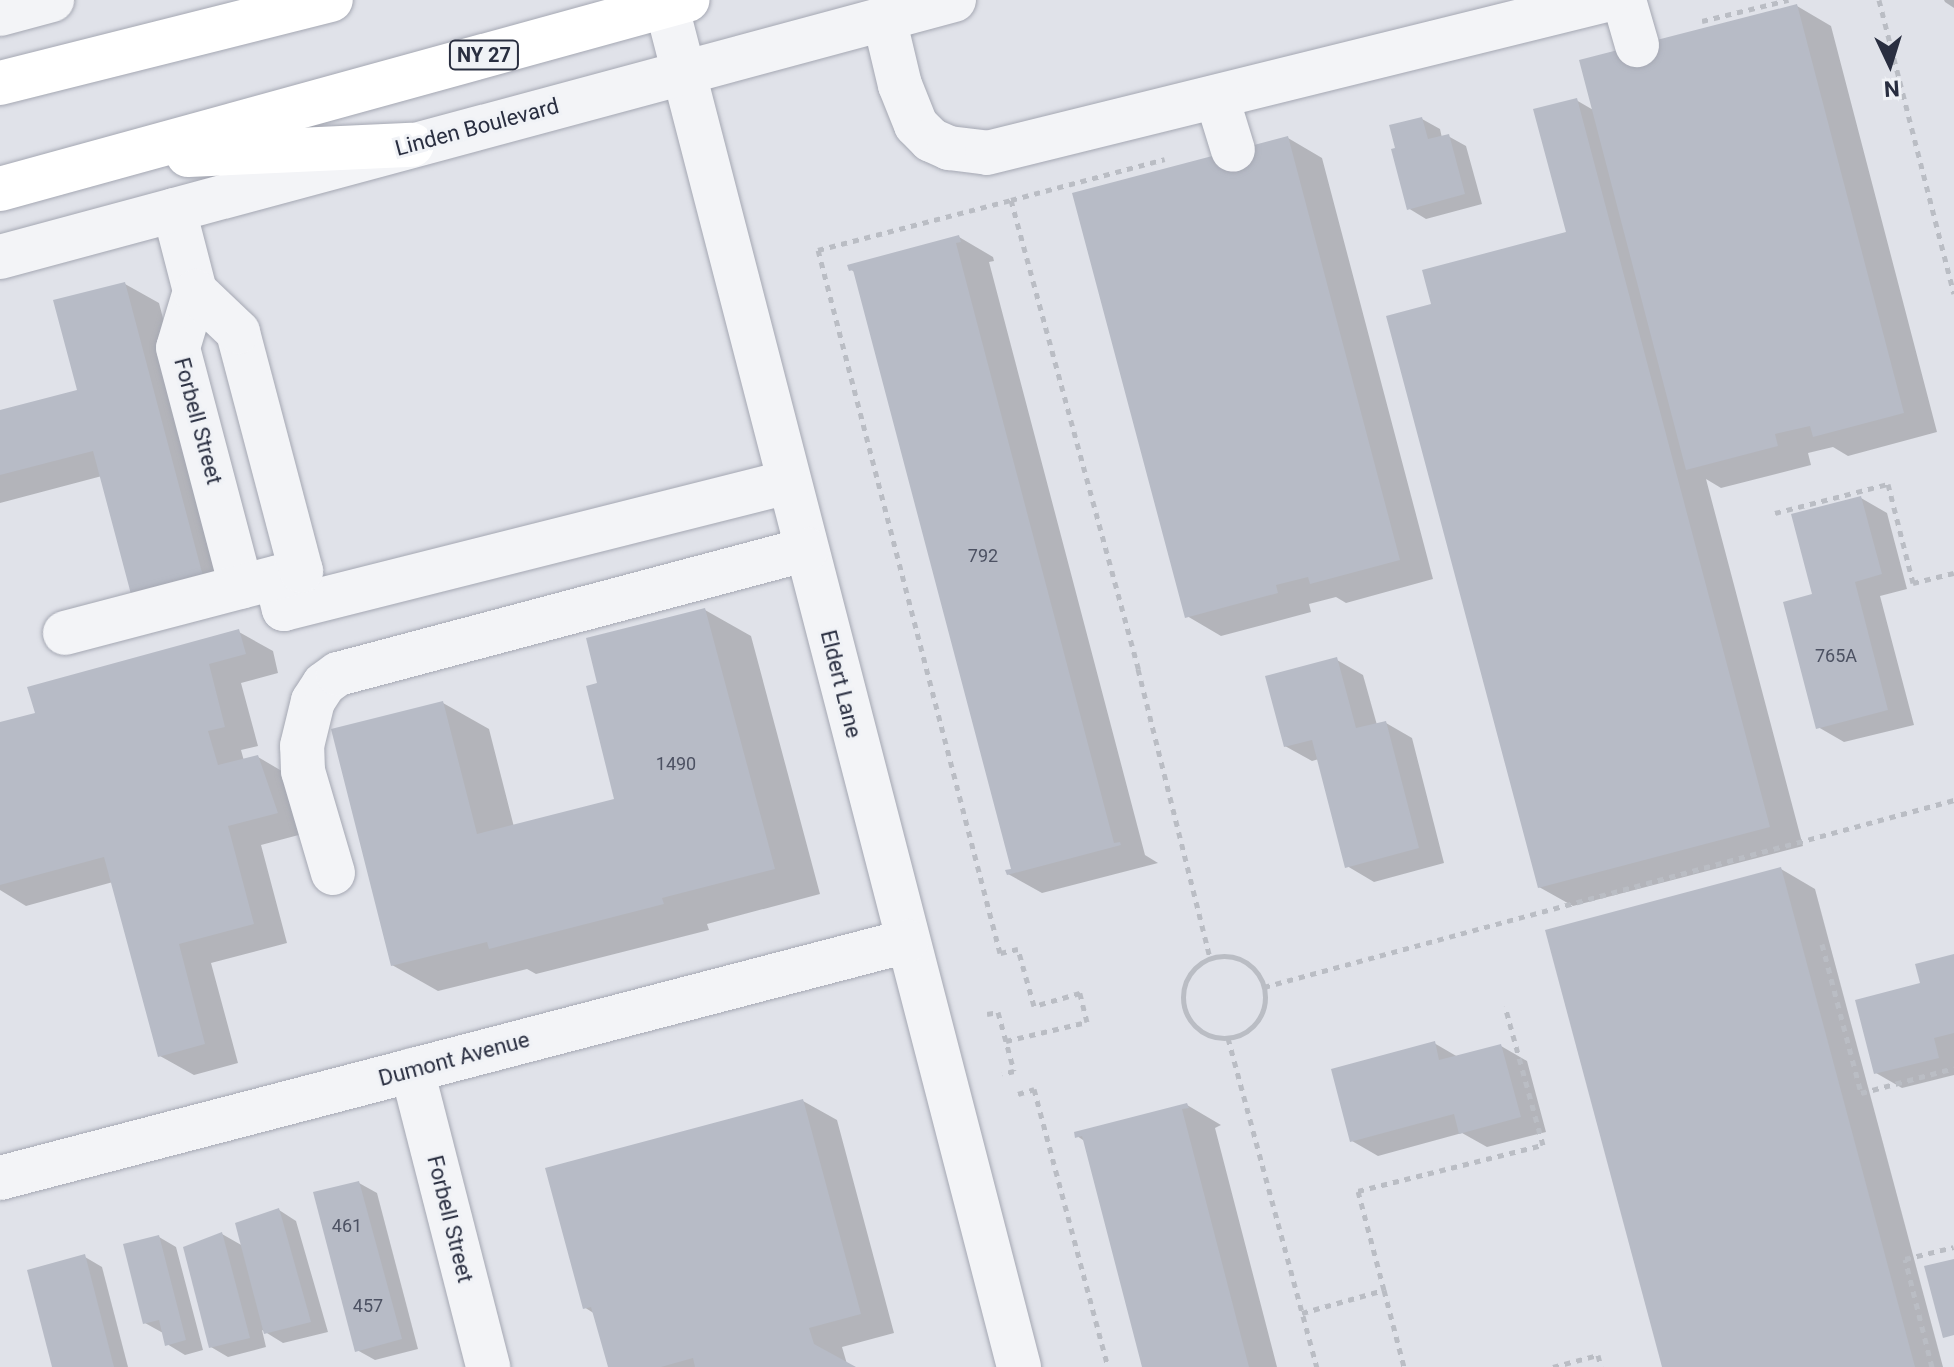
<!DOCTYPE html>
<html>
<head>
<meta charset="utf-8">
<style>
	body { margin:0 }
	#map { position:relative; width:1954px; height:1367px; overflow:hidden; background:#e0e2e9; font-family:Roboto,sans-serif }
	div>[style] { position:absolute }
	.shadow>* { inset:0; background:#0003 }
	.building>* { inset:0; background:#b7bbc6 }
	.path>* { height:5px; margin-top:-2.5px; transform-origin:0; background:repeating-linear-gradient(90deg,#babdc4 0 6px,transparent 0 12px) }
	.path>.ring { margin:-2.5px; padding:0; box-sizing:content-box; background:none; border:5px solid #babdc4; border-radius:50% }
	.roads { filter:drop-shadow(0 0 2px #a5a8b3) drop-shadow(0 0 2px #a5a8b3) }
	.minor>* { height:44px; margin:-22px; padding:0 22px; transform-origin:22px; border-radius:22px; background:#f3f4f7 }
	.highway>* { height:44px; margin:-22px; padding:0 22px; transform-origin:22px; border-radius:22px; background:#fff }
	span { translate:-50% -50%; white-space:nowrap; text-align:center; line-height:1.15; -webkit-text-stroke:6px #f0f2f6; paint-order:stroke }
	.number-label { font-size:18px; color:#4c5162 }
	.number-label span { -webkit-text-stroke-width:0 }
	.shield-label span { padding:2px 6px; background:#f0f2f6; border:2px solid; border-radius:6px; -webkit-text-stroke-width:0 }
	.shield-label { font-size:20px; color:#292e40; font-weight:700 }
	.street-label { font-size:22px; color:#292e40 }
	.north { position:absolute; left:1850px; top:24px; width:80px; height:80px; -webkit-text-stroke:6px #f0f2f6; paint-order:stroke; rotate:176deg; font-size:22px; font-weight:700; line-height:32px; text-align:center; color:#292e40 }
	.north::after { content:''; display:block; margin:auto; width:28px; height:36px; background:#292e40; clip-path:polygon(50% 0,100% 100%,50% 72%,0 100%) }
</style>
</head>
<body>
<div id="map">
	<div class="shadow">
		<div style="clip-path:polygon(1944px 0,1954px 0,1954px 8px,1945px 2px)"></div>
		<div style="clip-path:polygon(1797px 6px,1831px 26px,1937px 432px,1848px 456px,1833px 447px,1808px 453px,1811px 465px,1721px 488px,1706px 479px,1803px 846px,1573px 906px,1539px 887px,1434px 306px,1568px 234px,1576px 100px,1595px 111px)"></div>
		<div style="clip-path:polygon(1422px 119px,1440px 129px,1442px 138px,1448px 136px,1466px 146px,1482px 204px,1426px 219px,1408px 208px)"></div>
		<div style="clip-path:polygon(1288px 138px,1322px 158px,1433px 579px,1346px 603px,1336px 597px,1309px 604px,1311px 612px,1221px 636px,1187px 616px)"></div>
		<div style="clip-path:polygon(959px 237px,993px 257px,994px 261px,989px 262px,1145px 855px,1158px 863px,1042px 893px,1008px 874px,1014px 871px,856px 273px,850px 269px)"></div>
		<div style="clip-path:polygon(125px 284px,159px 303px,237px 599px,167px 616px,102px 476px,0 503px,0 412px,79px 391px)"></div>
		<div style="clip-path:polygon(1861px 498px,1887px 513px,1907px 589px,1880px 596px,1914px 725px,1844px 742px,1818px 727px)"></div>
		<div style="clip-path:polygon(705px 610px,751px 636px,820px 894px,707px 924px,709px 930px,536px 974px,527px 969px,438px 991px,392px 965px,443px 703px,489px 729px,514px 827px,617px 801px,600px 684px)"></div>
		<div style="clip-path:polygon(239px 632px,273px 651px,278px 673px,241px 683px,258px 746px,241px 750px,244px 761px,258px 757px,292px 777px,310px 832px,261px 845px,287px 943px,211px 963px,238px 1063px,194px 1075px,160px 1056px,113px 882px,26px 906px,0 890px,0 724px,37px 715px)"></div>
		<div style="clip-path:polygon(1337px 660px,1363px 675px,1377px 725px,1386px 723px,1412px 738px,1444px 863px,1374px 882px,1347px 866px,1319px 759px,1312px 761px,1285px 746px)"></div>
		<div style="clip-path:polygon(1781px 869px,1815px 889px,1943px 1367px,1664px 1367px)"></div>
		<div style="clip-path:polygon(1954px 956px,1954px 1075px,1902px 1088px,1876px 1073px,1922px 985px)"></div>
		<div style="clip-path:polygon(1434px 1043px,1458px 1057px,1501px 1046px,1527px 1061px,1546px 1132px,1487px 1147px,1462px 1133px,1378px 1156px,1352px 1141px)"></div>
		<div style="clip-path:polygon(803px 1101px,837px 1120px,894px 1333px,842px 1347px,847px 1364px,852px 1367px,610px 1367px,595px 1314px,584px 1307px)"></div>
		<div style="clip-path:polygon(1187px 1105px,1221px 1125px,1215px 1128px,1277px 1367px,1144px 1367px,1086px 1142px,1077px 1136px)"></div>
		<div style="clip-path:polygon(359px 1183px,377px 1193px,418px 1349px,375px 1360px,357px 1350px)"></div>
		<div style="clip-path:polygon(279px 1210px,296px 1221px,328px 1332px,283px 1343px,262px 1330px,266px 1347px,228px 1357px,211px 1347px,222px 1234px,243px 1246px)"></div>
		<div style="clip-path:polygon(159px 1237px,176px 1247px,203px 1350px,185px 1355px,167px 1344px,163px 1333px,145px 1323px)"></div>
		<div style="clip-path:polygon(85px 1257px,102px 1267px,128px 1367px,55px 1367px)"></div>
	</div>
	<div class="building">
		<div style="clip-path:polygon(1797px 4px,1904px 413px,1813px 437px,1810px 426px,1775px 434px,1778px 446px,1686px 470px,1579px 60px)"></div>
		<div style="clip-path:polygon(1577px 98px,1770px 827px,1538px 888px,1386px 316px,1431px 304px,1422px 270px,1566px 232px,1533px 109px)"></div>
		<div style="clip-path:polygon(1422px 117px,1428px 139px,1449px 134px,1465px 194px,1407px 210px,1391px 149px,1395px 148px,1389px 125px)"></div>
		<div style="clip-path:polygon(1288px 136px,1400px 560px,1310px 584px,1308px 577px,1276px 585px,1278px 593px,1185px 618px,1072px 193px)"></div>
		<div style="clip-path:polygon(959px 235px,961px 242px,956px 243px,1114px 843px,1120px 842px,1121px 845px,1007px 875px,1005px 870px,1011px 869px,853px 270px,849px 271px,847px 265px)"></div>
		<div style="clip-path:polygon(125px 282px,204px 580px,132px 598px,93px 451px,0 475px,0 410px,77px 390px,53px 300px)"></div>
		<div style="clip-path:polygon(1861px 496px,1882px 574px,1855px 582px,1888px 710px,1816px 729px,1783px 602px,1812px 594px,1791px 514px)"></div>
		<div style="clip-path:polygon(705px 608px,775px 869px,662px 898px,664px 904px,489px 949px,487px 942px,391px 966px,331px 729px,443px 701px,477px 834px,614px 799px,586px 686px,597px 683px,586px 638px)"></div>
		<div style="clip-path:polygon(239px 629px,246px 654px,209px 664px,225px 727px,208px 731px,218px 765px,258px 755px,278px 813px,228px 826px,254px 924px,179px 944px,205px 1044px,158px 1057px,104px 857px,0 885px,0 722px,35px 713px,27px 687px)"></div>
		<div style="clip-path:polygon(1337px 657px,1356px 728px,1386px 721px,1419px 848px,1345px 868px,1312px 740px,1284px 747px,1265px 676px)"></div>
		<div style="clip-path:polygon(1781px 867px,1915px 1367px,1662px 1367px,1545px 930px)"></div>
		<div style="clip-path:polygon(1954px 954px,1954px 1033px,1934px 1038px,1939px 1058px,1874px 1074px,1855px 1000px,1920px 983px,1915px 964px)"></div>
		<div style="clip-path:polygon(1435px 1041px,1439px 1060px,1501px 1044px,1521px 1117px,1459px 1134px,1454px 1114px,1350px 1142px,1331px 1069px)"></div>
		<div style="clip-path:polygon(803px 1099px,861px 1314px,809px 1328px,814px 1344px,856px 1367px,695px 1367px,693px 1358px,661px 1367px,608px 1367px,591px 1307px,583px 1309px,545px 1168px)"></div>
		<div style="clip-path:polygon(1187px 1103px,1189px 1108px,1182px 1109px,1249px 1367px,1142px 1367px,1082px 1136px,1075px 1138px,1074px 1132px)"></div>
		<div style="clip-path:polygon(359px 1181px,402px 1339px,355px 1352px,313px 1192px)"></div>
		<div style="clip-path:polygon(279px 1208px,311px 1322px,264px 1334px,235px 1223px)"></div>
		<div style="clip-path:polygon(222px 1232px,250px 1338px,209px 1348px,183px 1247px)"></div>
		<div style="clip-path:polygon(159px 1235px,186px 1340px,165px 1346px,159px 1320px,143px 1324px,123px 1244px)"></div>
		<div style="clip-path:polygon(85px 1254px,114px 1367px,52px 1367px,27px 1270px)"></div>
		<div style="clip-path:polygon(1954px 1259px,1954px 1335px,1943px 1338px,1924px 1266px)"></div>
	</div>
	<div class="path">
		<div style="left:1879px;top:0;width:303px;rotate:75.7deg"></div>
		<div style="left:1702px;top:21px;width:89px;rotate:-13.7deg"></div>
		<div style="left:1011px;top:200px;width:159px;rotate:-14.9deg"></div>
		<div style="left:1775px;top:513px;width:117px;rotate:-14.4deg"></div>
		<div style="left:1888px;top:484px;width:102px;rotate:75.8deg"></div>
		<div style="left:1913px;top:583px;width:42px;rotate:-13.7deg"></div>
		<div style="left:1822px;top:944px;width:154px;rotate:75.3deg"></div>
		<div style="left:1861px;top:1093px;width:96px;rotate:-15deg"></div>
		<div class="ring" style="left:1183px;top:956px;width:77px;height:77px"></div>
		<div style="left:1264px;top:987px;width:715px;rotate:-15.16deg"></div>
		<div style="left:987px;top:1014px;width:11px;rotate:-10deg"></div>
		<div style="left:998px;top:1012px;width:61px;rotate:74.8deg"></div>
		<div style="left:1014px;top:1071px;width:12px;rotate:166deg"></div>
		<div style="left:1228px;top:1038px;width:341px;rotate:74.9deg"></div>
		<div style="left:1006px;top:1041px;width:83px;rotate:-13.2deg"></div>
		<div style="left:1087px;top:1022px;width:30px;rotate:-104deg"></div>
		<div style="left:1080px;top:993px;width:48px;rotate:164.2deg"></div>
		<div style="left:1034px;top:1006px;width:59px;rotate:-105.7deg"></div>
		<div style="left:1018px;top:949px;width:18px;rotate:167deg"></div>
		<div style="left:1000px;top:953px;width:726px;rotate:-104.51deg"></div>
		<div style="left:818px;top:250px;width:199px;rotate:-14.5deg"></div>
		<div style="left:1011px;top:200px;width:486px;rotate:74.8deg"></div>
		<div style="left:1138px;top:669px;width:298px;rotate:76deg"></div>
		<div style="left:1018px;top:1094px;width:17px;rotate:-17deg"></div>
		<div style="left:1034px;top:1089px;width:288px;rotate:75.1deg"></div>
		<div style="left:1384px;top:1290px;width:102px;rotate:-104.7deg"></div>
		<div style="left:1358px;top:1191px;width:191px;rotate:-14deg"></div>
		<div style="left:1543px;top:1145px;width:144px;rotate:-105.3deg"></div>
		<div style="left:1302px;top:1313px;width:85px;rotate:-15.7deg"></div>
		<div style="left:1384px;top:1290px;width:80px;rotate:75.4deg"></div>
		<div style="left:1553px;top:1367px;width:47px;rotate:-14.9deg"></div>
		<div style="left:1598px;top:1355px;width:12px;rotate:76deg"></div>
		<div style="left:1932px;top:1367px;width:111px;rotate:-104deg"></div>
		<div style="left:1905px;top:1259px;width:50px;rotate:-13.8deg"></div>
	</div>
	<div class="roads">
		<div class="minor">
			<div style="left:665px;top:0;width:1412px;rotate:75.48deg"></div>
			<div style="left:1624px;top:0;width:47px;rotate:73.9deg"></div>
			<div style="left:0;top:14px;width:54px;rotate:-15.1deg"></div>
			<div style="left:884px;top:18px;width:69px;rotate:76.6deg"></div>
			<div style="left:900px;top:85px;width:43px;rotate:68.2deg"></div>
			<div style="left:916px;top:125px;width:21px;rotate:45deg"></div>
			<div style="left:931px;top:140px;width:20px;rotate:24deg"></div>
			<div style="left:949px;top:148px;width:38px;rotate:7deg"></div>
			<div style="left:987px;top:153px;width:638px;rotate:-13.88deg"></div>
			<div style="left:1217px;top:98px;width:54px;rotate:72.9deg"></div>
			<div style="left:174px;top:210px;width:84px;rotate:75.5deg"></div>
			<div style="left:195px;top:291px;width:59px;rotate:106.6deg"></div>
			<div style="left:178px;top:348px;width:247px;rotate:75.2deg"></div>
			<div style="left:0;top:257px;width:988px;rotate:-15.08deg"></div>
			<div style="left:276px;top:578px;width:32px;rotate:76deg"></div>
			<div style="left:284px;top:609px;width:520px;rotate:-14.14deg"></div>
			<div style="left:65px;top:633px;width:244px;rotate:-14.7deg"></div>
			<div style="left:301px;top:571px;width:247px;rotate:-104.8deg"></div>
			<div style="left:238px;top:332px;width:59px;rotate:-136.4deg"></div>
			<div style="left:333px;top:873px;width:106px;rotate:-106.4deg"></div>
			<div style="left:303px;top:771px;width:25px;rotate:-92deg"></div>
			<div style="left:302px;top:746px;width:46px;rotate:-76.3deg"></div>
			<div style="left:313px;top:701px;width:20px;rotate:-57deg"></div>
			<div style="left:324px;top:684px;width:17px;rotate:-36deg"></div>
			<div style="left:338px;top:674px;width:485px;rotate:-14.9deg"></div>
			<div style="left:412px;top:1070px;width:307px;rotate:75.6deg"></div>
			<div style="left:0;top:1178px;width:937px;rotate:-14.64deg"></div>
		</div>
		<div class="highway">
			<div style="left:0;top:83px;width:341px;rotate:-14.1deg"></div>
			<div style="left:188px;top:155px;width:224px;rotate:-2.6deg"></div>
			<div style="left:0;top:189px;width:713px;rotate:-15.38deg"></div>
		</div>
	</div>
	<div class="number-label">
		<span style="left:983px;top:556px">792</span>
		<span style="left:1836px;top:656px">765A</span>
		<span style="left:676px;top:764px">1490</span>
		<span style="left:347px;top:1226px">461</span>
		<span style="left:368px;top:1306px">457</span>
	</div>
	<div class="shield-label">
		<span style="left:484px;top:55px">NY 27</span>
	</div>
	<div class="street-label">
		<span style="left:477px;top:127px;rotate:-15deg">Linden Boulevard</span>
		<span style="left:198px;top:421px;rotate:75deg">Forbell Street</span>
		<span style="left:841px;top:684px;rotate:76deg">Eldert Lane</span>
		<span style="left:454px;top:1059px;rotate:-15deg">Dumont Avenue</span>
		<span style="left:450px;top:1219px;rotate:76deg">Forbell Street</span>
	</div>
	<div class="north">N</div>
</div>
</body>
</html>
